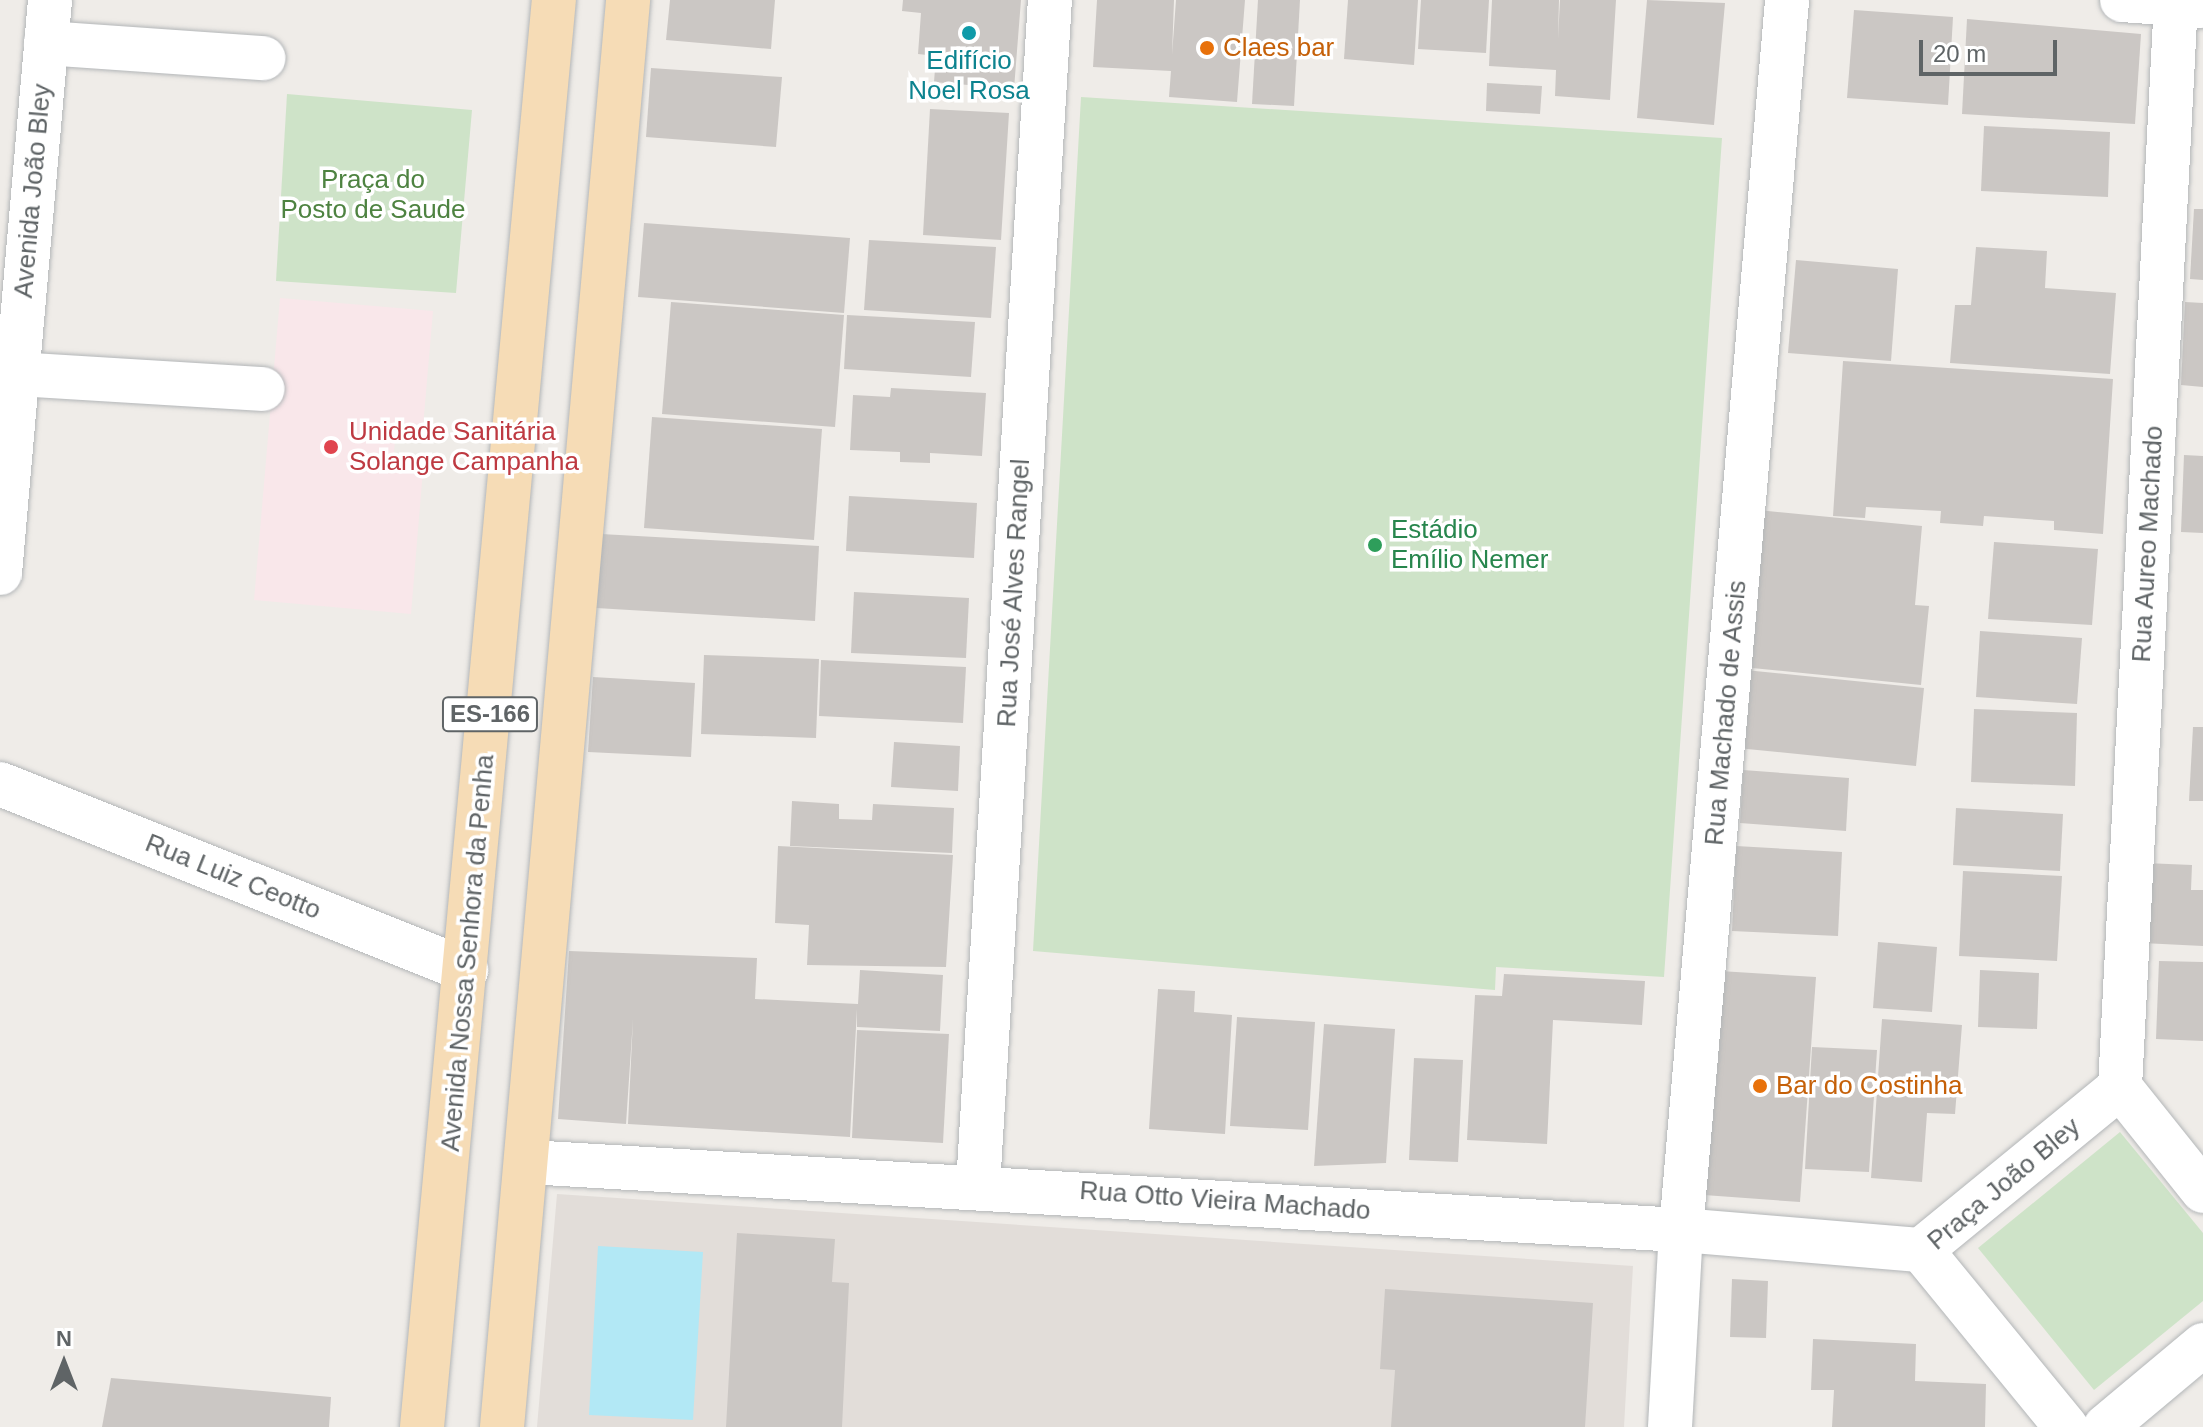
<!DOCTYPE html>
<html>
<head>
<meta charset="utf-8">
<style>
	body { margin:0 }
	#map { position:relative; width:2203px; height:1427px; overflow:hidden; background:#efece8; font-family:Helvetica,sans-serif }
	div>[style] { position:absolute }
	.education>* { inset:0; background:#e2ddd9 }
	.medical>* { inset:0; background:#f9e7ea }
	.green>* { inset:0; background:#cee3c8 }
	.water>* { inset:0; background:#b2e8f5 }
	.building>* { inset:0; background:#cbc7c4 }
	.roads { filter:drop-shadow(0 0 2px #b3b6b8) drop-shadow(0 0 2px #b3b6b8) }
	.street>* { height:44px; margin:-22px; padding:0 22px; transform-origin:22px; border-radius:22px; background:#fff }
	.primary>* { height:44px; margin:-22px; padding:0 22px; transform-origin:22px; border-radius:22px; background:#f6dcb6 }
	.dots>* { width:22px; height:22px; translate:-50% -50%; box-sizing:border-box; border:4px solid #fff; border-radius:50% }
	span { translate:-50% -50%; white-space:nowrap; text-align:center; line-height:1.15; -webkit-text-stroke:7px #fff; paint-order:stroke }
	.shield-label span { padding:2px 6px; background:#fff; border:2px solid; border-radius:6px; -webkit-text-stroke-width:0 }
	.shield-label { font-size:24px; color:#5f6466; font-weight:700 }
	.food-label { font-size:26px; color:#c56008 }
	.left { translate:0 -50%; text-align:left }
	.culture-label { font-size:26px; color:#0d838f }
	.park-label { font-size:26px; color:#4e8341 }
	.street-label { font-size:26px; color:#5f6466 }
	.health-label { font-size:26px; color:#be3a42 }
	.leisure-label { font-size:26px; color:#27864d }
	.north { position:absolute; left:24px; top:1323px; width:80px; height:80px; -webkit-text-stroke:6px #fff; paint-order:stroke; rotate:0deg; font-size:22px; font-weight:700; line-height:32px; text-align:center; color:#5f6466 }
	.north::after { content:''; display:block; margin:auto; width:28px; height:36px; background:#5f6466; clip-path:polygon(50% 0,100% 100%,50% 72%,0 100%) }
	.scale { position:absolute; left:1919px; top:40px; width:138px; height:36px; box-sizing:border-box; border:4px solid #5f6466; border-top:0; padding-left:10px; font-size:24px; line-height:28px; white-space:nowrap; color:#5f6466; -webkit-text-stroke:6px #fff; paint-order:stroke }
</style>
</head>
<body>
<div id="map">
	<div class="education">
		<div style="clip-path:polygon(557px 1194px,1633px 1266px,1624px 1427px,537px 1427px)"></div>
	</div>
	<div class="medical">
		<div style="clip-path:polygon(280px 298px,433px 311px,423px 427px,396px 425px,393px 467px,423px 470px,411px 614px,254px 600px)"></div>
	</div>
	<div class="green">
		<div style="clip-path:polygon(287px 94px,472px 110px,456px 293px,276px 281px)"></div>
		<div style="clip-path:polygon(1081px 97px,1722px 138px,1664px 977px,1496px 967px,1495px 990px,1033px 951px)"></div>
		<div style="clip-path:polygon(2120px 1132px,2203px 1233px,2203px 1301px,2094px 1390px,1978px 1248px)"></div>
	</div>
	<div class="water">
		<div style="clip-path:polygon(598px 1246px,703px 1252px,693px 1420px,589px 1415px)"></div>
	</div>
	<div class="building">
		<div style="clip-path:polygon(670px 0,775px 0,771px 49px,666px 40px)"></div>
		<div style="clip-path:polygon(903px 0,1021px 0,1014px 89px,934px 82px,936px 56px,918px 54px,921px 13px,902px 11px)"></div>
		<div style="clip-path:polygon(1097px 0,1174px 0,1172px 55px,1176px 0,1245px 0,1237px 102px,1169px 97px,1171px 71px,1093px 67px)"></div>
		<div style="clip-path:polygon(1258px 0,1300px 0,1294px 106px,1252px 104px)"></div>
		<div style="clip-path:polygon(1348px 0,1418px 0,1414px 65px,1344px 59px)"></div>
		<div style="clip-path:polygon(1421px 0,1489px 0,1486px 53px,1418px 49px)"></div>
		<div style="clip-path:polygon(1492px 0,1559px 0,1558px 39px,1560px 0,1616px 0,1610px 100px,1555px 96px,1556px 70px,1489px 66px)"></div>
		<div style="clip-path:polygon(1647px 0,1725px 3px,1714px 125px,1637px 118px)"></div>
		<div style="clip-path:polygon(1854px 10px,1953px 17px,1948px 105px,1847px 98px)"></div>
		<div style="clip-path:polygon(1967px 19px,2141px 34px,2135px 124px,1962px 114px)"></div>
		<div style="clip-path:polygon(651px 68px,782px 77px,776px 147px,646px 137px)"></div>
		<div style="clip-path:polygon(1487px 83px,1542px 86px,1540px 114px,1486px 111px)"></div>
		<div style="clip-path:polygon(930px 109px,1009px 113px,1001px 240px,923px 235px)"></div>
		<div style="clip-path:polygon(1984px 126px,2110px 132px,2108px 197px,1981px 191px)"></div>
		<div style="clip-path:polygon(2194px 209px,2203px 209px,2203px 280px,2190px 279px)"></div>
		<div style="clip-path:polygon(644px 223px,850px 238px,844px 313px,638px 297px)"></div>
		<div style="clip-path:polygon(869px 240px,996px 247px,991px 318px,864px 310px)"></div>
		<div style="clip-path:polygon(1976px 247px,2047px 251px,2045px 288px,2116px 293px,2110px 374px,1950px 363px,1955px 305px,1971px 305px)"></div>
		<div style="clip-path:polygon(1796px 260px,1898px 269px,1891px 361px,1788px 353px)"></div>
		<div style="clip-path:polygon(671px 302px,844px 315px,835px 427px,662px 414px)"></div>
		<div style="clip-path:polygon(2185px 302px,2203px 303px,2203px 387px,2181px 385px)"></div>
		<div style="clip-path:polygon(847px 315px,975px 322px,971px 377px,844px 369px)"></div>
		<div style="clip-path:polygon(1843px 361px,2113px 379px,2103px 534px,2054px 530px,2054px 521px,1984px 516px,1983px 526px,1940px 523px,1941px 511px,1866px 507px,1865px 518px,1833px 516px)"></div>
		<div style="clip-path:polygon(891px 388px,986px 393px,982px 456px,930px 453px,930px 463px,900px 462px,900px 452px,850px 450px,853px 395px,890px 397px)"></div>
		<div style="clip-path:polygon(652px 417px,822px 429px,814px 540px,644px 528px)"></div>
		<div style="clip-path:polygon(2184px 455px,2203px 456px,2203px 533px,2181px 532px)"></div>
		<div style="clip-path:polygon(849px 496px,977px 503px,974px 558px,846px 551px)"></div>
		<div style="clip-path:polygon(1758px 510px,1922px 526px,1915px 605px,1929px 606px,1921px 685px,1742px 667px)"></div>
		<div style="clip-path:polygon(601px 534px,819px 546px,815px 621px,596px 608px)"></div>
		<div style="clip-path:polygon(1994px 542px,2098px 549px,2092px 625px,1988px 619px)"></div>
		<div style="clip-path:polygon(854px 592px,969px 598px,966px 658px,851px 653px)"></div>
		<div style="clip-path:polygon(1980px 631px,2082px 638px,2077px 704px,1976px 697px)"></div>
		<div style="clip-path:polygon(704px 655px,819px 659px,816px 738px,701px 734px)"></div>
		<div style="clip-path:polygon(821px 660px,966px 667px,963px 723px,819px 716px)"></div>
		<div style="clip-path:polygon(1745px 670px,1924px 688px,1916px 766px,1737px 748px)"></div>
		<div style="clip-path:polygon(593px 677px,695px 683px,691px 757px,588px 752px)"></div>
		<div style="clip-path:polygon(1974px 709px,2077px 713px,2075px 786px,1971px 782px)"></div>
		<div style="clip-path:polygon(2193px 727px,2203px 727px,2203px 801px,2189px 801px)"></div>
		<div style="clip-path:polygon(894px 742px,960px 746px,958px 791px,891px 787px)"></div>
		<div style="clip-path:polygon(1743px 770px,1849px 778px,1846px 831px,1740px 823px)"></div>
		<div style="clip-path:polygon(792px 801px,839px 804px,839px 819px,872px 820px,873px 804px,954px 808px,952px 853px,790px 846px)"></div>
		<div style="clip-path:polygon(1956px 808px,2063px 814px,2060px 871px,1953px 865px)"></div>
		<div style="clip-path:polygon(778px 846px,953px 855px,946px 967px,807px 965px,809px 925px,775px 923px)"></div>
		<div style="clip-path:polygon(1736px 846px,1842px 852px,1838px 936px,1732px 931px)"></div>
		<div style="clip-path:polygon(2145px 863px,2192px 865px,2191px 890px,2203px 890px,2203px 946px,2142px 943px)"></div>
		<div style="clip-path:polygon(1963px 871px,2062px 876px,2057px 961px,1959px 956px)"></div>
		<div style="clip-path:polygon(1878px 942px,1937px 947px,1932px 1012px,1873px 1008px)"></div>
		<div style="clip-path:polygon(569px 951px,757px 958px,755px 999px,858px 1004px,860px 970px,943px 975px,940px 1031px,857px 1027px,857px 1009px,850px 1137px,628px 1124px,633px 1019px,626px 1124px,558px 1119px)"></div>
		<div style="clip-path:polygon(2159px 961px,2203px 962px,2203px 1041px,2156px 1039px)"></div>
		<div style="clip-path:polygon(1980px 970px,2039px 973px,2037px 1029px,1978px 1027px)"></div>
		<div style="clip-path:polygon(1720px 971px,1816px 977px,1800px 1202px,1704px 1195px)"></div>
		<div style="clip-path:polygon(1504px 974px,1645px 981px,1642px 1025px,1553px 1020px,1547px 1144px,1467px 1140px,1475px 995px,1502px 996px)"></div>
		<div style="clip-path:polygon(1158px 989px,1195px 991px,1194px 1012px,1232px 1015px,1225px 1134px,1149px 1129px)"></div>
		<div style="clip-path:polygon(1237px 1017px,1315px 1022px,1308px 1130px,1230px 1126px)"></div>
		<div style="clip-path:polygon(1882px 1019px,1962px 1025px,1955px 1114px,1927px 1113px,1922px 1182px,1871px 1178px)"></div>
		<div style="clip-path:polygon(1324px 1024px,1395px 1029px,1386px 1163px,1314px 1166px)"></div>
		<div style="clip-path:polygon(857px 1030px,949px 1034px,943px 1143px,852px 1138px)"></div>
		<div style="clip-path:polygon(1812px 1047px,1877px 1050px,1869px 1172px,1805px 1169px)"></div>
		<div style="clip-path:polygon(1414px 1058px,1463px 1060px,1458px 1162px,1409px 1160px)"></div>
		<div style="clip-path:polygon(737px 1233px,835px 1239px,832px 1282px,849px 1283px,842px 1427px,726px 1427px)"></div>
		<div style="clip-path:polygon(1732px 1279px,1768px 1281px,1766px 1338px,1730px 1337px)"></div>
		<div style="clip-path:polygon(1385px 1289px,1593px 1303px,1585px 1427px,1391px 1427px,1395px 1370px,1380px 1369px)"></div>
		<div style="clip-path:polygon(1813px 1339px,1916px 1344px,1915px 1381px,1986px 1384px,1985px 1427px,1832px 1427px,1834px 1390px,1811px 1390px)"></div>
		<div style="clip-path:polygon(111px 1378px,331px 1397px,329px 1427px,102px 1427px)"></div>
	</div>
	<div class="roads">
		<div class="street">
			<div style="left:2122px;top:0;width:81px;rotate:4.2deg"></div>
			<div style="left:46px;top:43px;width:218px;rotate:4deg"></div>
			<div style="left:0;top:373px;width:263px;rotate:3.5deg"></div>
			<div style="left:0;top:573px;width:575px;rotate:-85.01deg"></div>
			<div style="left:0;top:784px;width:502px;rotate:21.76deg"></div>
			<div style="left:2120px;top:1087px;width:1088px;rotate:-87.05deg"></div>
			<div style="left:2120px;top:1087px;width:133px;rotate:51.4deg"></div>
			<div style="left:528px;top:1162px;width:1155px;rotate:3.38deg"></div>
			<div style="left:1681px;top:1230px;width:241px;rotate:4.8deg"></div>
			<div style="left:978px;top:1186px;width:1188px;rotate:-86.53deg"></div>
			<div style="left:1670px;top:1427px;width:197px;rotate:-86.8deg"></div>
			<div style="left:1681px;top:1230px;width:1235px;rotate:-85.07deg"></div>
			<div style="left:2066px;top:1427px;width:229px;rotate:-129.3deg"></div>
			<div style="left:1921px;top:1250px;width:257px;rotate:-39.3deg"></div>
			<div style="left:2105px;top:1427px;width:128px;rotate:-39.9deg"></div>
		</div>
		<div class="primary">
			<div style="left:422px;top:1427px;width:1433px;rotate:-84.72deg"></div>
			<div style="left:502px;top:1427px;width:1433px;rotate:-84.95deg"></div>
		</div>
	</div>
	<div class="dots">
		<div style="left:969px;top:33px;background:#0f9aa8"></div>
		<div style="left:1207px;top:48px;background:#e8710a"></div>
		<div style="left:331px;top:447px;background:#e0444e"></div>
		<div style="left:1375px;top:545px;background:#2e9e5b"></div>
		<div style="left:1760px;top:1086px;background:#e8710a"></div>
	</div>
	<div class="shield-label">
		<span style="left:490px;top:714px">ES-166</span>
	</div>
	<div class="food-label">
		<span class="left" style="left:1223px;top:48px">Claes bar</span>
		<span class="left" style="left:1776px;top:1086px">Bar do Costinha</span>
	</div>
	<div class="culture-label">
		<span style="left:969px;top:76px">Edifício<br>Noel Rosa</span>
	</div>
	<div class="park-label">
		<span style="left:373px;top:195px">Praça do<br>Posto de Saude</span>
	</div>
	<div class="street-label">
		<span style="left:33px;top:191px;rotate:-85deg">Avenida João Bley</span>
		<span style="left:2148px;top:544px;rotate:-87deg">Rua Aureo Machado</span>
		<span style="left:1014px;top:593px;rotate:-87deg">Rua José Alves Rangel</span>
		<span style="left:1726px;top:713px;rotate:-85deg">Rua Machado de Assis</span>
		<span style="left:233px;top:877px;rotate:22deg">Rua Luiz Ceotto</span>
		<span style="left:468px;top:953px;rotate:-85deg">Avenida Nossa Senhora da Penha</span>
		<span style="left:2004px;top:1184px;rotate:-40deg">Praça João Bley</span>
		<span style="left:1225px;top:1201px;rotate:4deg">Rua Otto Vieira Machado</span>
	</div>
	<div class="health-label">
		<span class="left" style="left:349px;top:447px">Unidade Sanitária<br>Solange Campanha</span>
	</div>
	<div class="leisure-label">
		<span class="left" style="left:1391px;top:545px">Estádio<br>Emílio Nemer</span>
	</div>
	<div class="north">N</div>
	<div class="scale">20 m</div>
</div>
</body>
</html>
